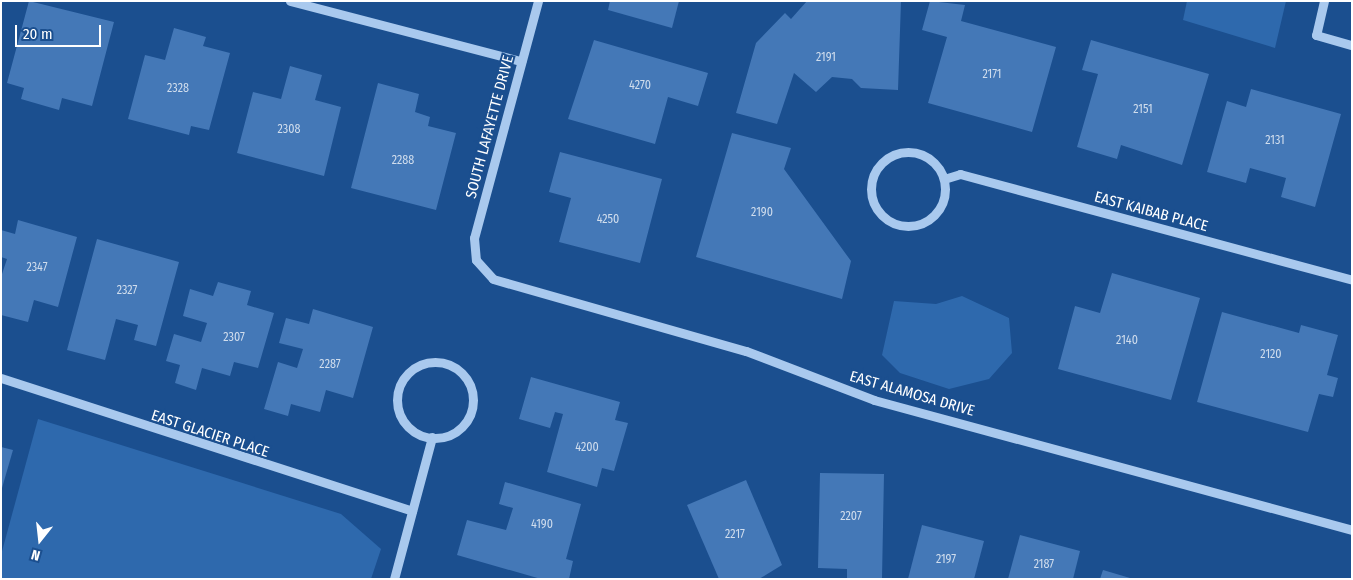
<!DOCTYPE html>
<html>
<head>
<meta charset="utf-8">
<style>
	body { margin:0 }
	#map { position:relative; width:1353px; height:580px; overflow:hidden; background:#1b4f8f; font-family:"Fira Sans Condensed",sans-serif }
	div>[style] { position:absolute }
	.green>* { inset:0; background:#2e69ad }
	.building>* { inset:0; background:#4478b7 }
	.minor>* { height:9px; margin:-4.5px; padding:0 4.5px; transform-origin:4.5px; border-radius:4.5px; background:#a9c9ee }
	.minor>.ring { margin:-4.5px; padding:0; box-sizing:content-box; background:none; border:9px solid #a9c9ee; border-radius:50% }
	span { translate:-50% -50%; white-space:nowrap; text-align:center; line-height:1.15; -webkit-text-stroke:4px #1b4f8f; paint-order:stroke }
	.number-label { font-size:12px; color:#d0dded }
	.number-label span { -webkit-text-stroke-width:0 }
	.street-label { font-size:15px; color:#fff }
	.frame { position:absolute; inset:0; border:2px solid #fff; pointer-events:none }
	.north { position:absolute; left:15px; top:515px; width:50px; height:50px; -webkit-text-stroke:4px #1b4f8f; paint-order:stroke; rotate:196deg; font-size:14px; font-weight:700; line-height:20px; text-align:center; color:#fff }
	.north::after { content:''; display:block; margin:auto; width:18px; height:22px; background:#fff; clip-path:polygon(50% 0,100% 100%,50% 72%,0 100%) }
	.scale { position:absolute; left:15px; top:25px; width:86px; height:22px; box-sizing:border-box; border:2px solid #fff; border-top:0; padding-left:6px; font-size:15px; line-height:18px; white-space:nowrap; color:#fff; -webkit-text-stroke:4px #1b4f8f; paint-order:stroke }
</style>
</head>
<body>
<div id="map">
	<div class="green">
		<div style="clip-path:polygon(1187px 1px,1286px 1px,1275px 48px,1183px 20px)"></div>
		<div style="clip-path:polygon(962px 296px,1009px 318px,1012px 353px,989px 379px,949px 389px,900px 373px,882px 355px,894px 301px,936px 304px)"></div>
		<div style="clip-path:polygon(38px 419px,341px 514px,381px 549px,371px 579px,1px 579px,1px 555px)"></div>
	</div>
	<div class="building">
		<div style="clip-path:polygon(29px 1px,114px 22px,92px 106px,62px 98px,59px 110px,21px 99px,24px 88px,7px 83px)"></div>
		<div style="clip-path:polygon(610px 1px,679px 1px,672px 28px,608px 10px)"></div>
		<div style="clip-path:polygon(807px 1px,901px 1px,898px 90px,861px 88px,852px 79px,832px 77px,816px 92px,794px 73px,777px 124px,736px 113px,756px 43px,785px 13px,791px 19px)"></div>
		<div style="clip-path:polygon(930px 1px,965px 5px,961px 21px,1056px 47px,1032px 132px,928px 103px,947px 37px,922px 30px)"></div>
		<div style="clip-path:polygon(174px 28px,206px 37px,203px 46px,230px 53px,209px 130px,191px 126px,189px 135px,128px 119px,145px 55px,165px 60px)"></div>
		<div style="clip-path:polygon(594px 40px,708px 73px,698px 106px,668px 97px,655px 144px,568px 119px)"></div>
		<div style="clip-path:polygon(1091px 40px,1209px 74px,1182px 165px,1121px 145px,1117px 159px,1077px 147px,1098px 74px,1082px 70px)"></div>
		<div style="clip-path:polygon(290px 66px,322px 75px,315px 100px,341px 107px,324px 176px,237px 153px,253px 92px,281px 99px)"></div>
		<div style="clip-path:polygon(378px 83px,419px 94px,415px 112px,430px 117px,428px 126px,456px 133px,436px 210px,351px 188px)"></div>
		<div style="clip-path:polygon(1251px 89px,1341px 114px,1315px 207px,1281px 197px,1286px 178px,1250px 168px,1246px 183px,1207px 172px,1227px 101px,1246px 107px)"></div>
		<div style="clip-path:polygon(732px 133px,791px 148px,784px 169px,851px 261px,842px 299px,696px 257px)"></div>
		<div style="clip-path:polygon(560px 152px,662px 179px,640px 263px,559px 242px,571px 198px,549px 192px)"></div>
		<div style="clip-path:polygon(18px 220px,77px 237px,58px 307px,34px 300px,28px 322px,1px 315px,1px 277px,7px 259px,1px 257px,1px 230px,15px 234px)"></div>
		<div style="clip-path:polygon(97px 239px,179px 262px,156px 346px,134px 340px,138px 325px,116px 319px,105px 360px,67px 350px)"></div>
		<div style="clip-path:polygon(1112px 273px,1200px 298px,1171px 400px,1058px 369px,1075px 306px,1100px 313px)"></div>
		<div style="clip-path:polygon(218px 282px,251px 291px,247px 305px,274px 313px,258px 368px,234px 362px,230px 376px,202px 368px,196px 390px,175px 383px,180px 365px,166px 361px,174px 334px,201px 342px,207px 323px,183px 316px,190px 289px,213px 296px)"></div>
		<div style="clip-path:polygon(313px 309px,373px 327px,353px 398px,326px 390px,320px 412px,291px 404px,288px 416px,264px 409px,278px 362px,297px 368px,303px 349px,279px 343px,286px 318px,309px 324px)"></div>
		<div style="clip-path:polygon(1222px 312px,1299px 333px,1301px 325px,1338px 335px,1327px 375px,1338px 378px,1333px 397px,1319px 394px,1308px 432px,1197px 402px)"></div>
		<div style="clip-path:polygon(531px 377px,620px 402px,615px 420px,628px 423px,614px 471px,602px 468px,597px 487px,547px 472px,563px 414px,555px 412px,550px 428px,519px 419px)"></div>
		<div style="clip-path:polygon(1px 447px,13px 450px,2px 488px,1px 488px)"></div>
		<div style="clip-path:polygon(820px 473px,884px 474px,882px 579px,847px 579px,847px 569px,818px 568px)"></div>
		<div style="clip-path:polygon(746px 480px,782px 565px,759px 579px,719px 579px,687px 505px)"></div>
		<div style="clip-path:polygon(505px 482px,581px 504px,566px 559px,573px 561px,569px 579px,541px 579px,457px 555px,467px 520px,506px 530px,513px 508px,499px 504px)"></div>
		<div style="clip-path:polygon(922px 525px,984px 541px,974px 579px,908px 579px)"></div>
		<div style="clip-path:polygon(1020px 535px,1080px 551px,1073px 579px,1008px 579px)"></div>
		<div style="clip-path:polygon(1103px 570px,1130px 578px,1130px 579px,1100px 579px)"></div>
	</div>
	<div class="minor">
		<div style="left:290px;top:1px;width:239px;rotate:14.6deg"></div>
		<div style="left:538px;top:1px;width:245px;rotate:105.1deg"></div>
		<div style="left:474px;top:238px;width:22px;rotate:85deg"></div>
		<div style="left:476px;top:260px;width:25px;rotate:48deg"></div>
		<div style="left:493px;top:279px;width:263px;rotate:15.9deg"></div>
		<div style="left:746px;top:351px;width:137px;rotate:20.9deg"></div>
		<div style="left:874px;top:400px;width:495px;rotate:15.2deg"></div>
		<div style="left:1324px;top:1px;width:35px;rotate:103deg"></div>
		<div style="left:1316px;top:35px;width:37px;rotate:16deg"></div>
		<div class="ring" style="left:871px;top:152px;width:65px;height:65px"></div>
		<div style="left:944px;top:179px;width:17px;rotate:-17deg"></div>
		<div style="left:960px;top:174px;width:406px;rotate:15.1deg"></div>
		<div class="ring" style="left:397px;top:362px;width:67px;height:67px"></div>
		<div style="left:1px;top:378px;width:432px;rotate:17.9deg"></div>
		<div style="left:394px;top:579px;width:147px;rotate:-75deg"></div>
	</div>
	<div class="number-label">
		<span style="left:826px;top:58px">2191</span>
		<span style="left:992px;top:75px">2171</span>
		<span style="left:640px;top:86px">4270</span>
		<span style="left:178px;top:89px">2328</span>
		<span style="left:1143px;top:110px">2151</span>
		<span style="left:289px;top:130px">2308</span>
		<span style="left:1275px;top:141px">2131</span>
		<span style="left:403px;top:161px">2288</span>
		<span style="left:762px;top:213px">2190</span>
		<span style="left:608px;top:220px">4250</span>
		<span style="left:37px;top:268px">2347</span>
		<span style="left:127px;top:291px">2327</span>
		<span style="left:234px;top:338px">2307</span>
		<span style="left:1127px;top:341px">2140</span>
		<span style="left:1271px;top:355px">2120</span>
		<span style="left:330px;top:365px">2287</span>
		<span style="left:587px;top:448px">4200</span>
		<span style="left:851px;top:517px">2207</span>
		<span style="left:542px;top:525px">4190</span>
		<span style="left:735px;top:535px">2217</span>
		<span style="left:946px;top:560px">2197</span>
		<span style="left:1044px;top:565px">2187</span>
	</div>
	<div class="street-label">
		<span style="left:490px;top:127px;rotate:-75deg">SOUTH LAFAYETTE DRIVE</span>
		<span style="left:1151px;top:212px;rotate:15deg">EAST KAIBAB PLACE</span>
		<span style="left:912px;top:394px;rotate:16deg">EAST ALAMOSA DRIVE</span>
		<span style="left:210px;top:434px;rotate:18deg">EAST GLACIER PLACE</span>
	</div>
	<div class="frame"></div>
	<div class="north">N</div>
	<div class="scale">20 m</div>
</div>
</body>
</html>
